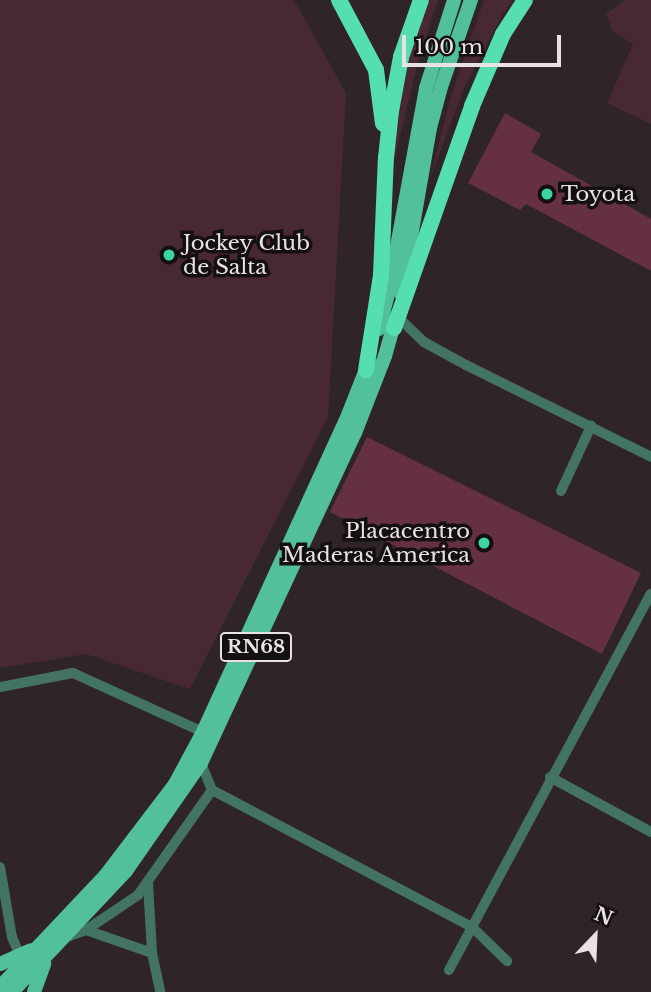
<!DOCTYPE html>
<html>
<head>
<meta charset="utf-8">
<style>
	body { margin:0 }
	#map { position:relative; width:651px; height:992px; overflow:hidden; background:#2f2527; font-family:"Libre Baskerville",serif }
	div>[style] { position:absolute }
	.green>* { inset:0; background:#482831 }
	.building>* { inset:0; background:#653141 }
	.minor>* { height:10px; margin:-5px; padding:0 5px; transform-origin:5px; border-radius:5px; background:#437461 }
	.major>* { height:14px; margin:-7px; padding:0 7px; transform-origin:7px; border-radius:7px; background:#52c09a }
	.highway>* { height:16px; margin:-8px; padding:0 8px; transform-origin:8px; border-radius:8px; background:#55dfb0 }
	.dots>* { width:19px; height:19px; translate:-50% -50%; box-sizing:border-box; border:4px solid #140f10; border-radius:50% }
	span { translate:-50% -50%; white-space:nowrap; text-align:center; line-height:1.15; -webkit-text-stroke:7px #140f10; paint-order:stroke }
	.shield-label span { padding:2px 5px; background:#140f10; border:2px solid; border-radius:5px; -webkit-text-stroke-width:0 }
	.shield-label { font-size:19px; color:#e9e1e3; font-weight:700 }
	.poi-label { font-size:21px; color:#e9e1e3 }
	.left { translate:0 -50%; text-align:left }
	.right { translate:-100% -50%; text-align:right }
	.north { position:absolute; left:560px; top:901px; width:70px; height:70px; -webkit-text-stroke:5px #140f10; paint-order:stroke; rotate:23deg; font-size:19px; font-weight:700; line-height:28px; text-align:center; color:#e9e1e3 }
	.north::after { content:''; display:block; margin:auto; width:24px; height:32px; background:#e9e1e3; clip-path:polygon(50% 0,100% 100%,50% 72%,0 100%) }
	.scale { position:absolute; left:402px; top:35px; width:159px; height:32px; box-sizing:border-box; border:4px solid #e9e1e3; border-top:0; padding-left:9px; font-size:21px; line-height:24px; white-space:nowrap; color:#e9e1e3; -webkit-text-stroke:5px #140f10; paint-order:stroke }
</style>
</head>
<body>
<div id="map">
	<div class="green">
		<div style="clip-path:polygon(0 0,294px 0,346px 93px,328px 417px,190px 689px,86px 654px,0 668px)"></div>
		<div style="clip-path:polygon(426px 0,438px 0,416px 70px,390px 178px,392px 142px,409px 54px)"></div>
		<div style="clip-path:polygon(484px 0,513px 0,501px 17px,464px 88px,429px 182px,451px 96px)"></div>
		<div style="clip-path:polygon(625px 0,651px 0,651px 124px,607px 103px,633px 44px,613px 32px,606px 14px)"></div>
	</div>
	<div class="building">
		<div style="clip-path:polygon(505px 113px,541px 134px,531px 152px,651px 219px,651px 271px,526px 204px,520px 210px,468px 183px)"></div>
		<div style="clip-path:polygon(367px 437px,641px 573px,602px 654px,330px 512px)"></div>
	</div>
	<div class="minor">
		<div style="left:400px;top:319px;width:33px;rotate:44deg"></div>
		<div style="left:424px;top:342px;width:48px;rotate:28.7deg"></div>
		<div style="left:466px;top:365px;width:207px;rotate:26.4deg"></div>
		<div style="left:561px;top:491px;width:72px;rotate:-65.2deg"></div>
		<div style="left:0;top:687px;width:74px;rotate:-10.9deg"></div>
		<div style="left:73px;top:673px;width:143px;rotate:24.4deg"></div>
		<div style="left:201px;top:763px;width:29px;rotate:68deg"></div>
		<div style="left:212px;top:790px;width:294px;rotate:27.8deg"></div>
		<div style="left:472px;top:927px;width:49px;rotate:44.2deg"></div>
		<div style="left:550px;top:777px;width:115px;rotate:28.6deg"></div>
		<div style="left:0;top:867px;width:71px;rotate:80.3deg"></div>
		<div style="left:12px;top:937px;width:21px;rotate:67deg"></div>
		<div style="left:148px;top:883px;width:70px;rotate:86.7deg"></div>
		<div style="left:152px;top:953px;width:40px;rotate:78deg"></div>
		<div style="left:86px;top:930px;width:70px;rotate:19.2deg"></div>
		<div style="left:67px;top:937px;width:20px;rotate:-20deg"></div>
		<div style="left:86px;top:930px;width:63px;rotate:-33.9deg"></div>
		<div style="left:138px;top:895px;width:128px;rotate:-54.8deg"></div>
		<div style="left:449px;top:970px;width:427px;rotate:-61.8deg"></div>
	</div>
	<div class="major">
		<div style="left:401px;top:294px;width:169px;rotate:-80.1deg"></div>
		<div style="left:430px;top:128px;width:42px;rotate:-75deg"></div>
		<div style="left:441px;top:87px;width:92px;rotate:-71deg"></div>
		<div style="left:379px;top:329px;width:40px;rotate:-75.6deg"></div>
		<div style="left:389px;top:290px;width:205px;rotate:-79.6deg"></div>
		<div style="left:426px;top:88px;width:92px;rotate:-72.3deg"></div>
		<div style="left:0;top:964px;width:34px;rotate:-24deg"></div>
		<div style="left:0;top:987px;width:153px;rotate:-46.6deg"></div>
		<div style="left:105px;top:876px;width:116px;rotate:-52.7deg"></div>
		<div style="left:175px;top:784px;width:59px;rotate:-61.7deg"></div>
		<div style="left:203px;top:732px;width:343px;rotate:-65.4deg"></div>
		<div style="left:346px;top:420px;width:62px;rotate:-68.4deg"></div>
		<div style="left:12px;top:992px;width:166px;rotate:-46.7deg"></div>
		<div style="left:126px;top:871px;width:131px;rotate:-55.2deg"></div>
		<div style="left:201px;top:763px;width:364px;rotate:-65deg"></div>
		<div style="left:355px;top:433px;width:83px;rotate:-68.7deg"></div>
		<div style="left:385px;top:356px;width:41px;rotate:-74.2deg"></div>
		<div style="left:34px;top:992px;width:30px;rotate:-70deg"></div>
	</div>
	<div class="highway">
		<div style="left:339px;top:0;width:79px;rotate:62.1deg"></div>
		<div style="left:376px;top:70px;width:54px;rotate:82.6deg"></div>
		<div style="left:394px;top:328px;width:235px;rotate:-70.6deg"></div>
		<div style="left:472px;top:106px;width:78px;rotate:-66.7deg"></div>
		<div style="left:503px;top:34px;width:40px;rotate:-57.1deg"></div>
		<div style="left:366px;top:370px;width:96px;rotate:-81deg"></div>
		<div style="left:381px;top:275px;width:117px;rotate:-87.6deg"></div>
		<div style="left:386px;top:158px;width:47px;rotate:-83.9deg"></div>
		<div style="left:391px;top:111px;width:55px;rotate:-79.5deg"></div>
		<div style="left:401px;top:57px;width:60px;rotate:-70.7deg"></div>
	</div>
	<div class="dots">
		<div style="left:547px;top:194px;background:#3bd4a4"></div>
		<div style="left:169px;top:255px;background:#3bd4a4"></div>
		<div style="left:484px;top:543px;background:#3bd4a4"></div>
	</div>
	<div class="shield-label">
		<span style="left:256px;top:647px">RN68</span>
	</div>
	<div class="poi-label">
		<span class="left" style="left:561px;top:194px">Toyota</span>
		<span class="left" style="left:183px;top:255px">Jockey Club<br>de Salta</span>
		<span class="right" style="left:470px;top:543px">Placacentro<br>Maderas America</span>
	</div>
	<div class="north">N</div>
	<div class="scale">100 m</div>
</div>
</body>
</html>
